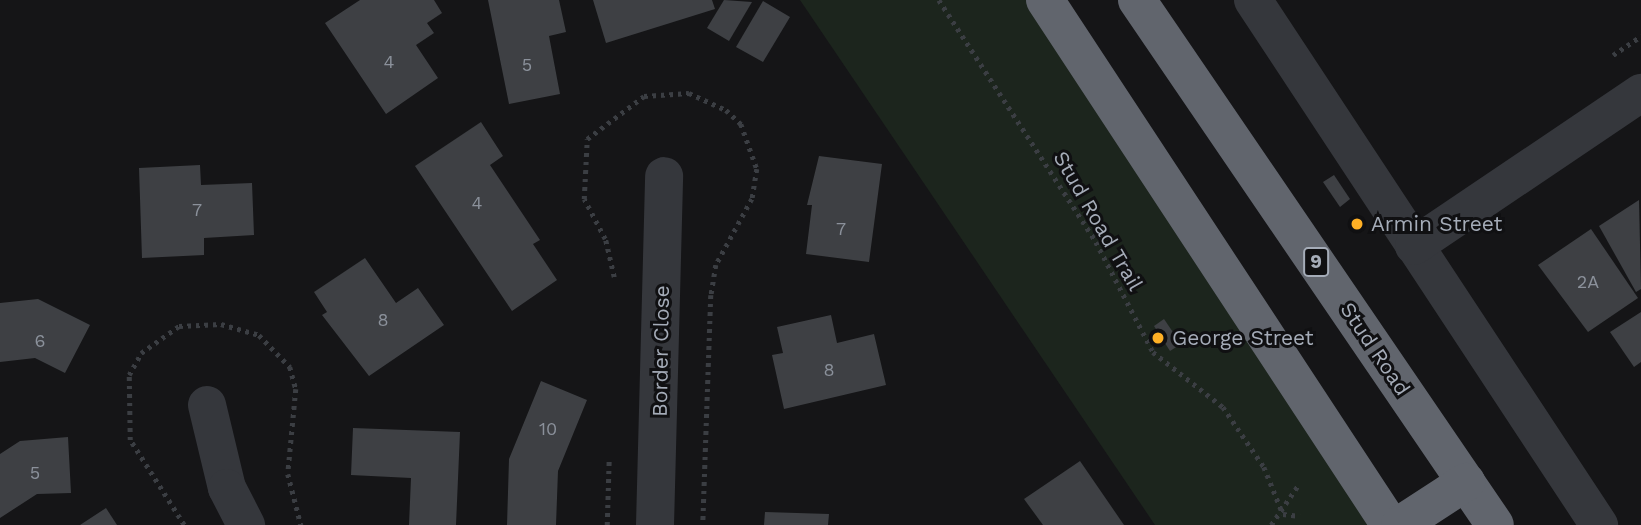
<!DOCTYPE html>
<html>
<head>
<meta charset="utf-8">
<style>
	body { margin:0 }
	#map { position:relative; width:1641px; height:525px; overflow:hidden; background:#151517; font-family:"Work Sans",sans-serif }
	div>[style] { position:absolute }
	.green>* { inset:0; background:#1c251d }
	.building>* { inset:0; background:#3e4044 }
	.path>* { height:4.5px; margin-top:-2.25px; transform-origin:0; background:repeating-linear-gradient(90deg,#3b3e43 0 3.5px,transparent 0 8.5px) }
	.street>* { height:38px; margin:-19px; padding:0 19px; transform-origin:19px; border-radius:19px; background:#35373c }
	.highway>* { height:38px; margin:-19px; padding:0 19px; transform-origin:19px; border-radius:19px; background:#61656d }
	.dots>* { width:19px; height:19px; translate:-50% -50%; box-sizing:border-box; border:4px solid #101012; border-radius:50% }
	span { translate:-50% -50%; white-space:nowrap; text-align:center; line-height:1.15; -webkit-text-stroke:6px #101012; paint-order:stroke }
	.number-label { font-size:18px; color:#8b919b }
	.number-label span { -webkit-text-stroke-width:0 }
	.shield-label span { padding:2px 5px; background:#101012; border:2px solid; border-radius:5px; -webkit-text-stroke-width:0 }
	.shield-label { font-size:19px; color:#a5acb8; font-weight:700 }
	.street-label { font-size:21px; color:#a5acb8 }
	.poi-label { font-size:21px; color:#a5acb8 }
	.left { translate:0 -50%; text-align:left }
</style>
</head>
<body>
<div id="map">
	<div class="green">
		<div style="clip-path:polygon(800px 0,1043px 0,1390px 525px,1155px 525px)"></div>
	</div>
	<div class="building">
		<div style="clip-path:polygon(360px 0,434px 0,442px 13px,427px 23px,434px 33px,416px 45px,438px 78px,386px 114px,325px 23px)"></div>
		<div style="clip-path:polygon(488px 0,559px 0,566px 32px,549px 36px,560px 94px,509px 104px)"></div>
		<div style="clip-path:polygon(593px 0,712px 0,715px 9px,606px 43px)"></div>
		<div style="clip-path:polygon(724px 0,752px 2px,729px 41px,707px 28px)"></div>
		<div style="clip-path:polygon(763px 1px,790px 17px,763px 62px,736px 47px)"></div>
		<div style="clip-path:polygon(481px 122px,503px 156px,490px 165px,540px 240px,533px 244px,557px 280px,512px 311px,415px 166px)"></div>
		<div style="clip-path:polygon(819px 156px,882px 164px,869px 262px,806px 254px,812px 205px,807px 205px)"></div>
		<div style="clip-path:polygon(200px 165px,201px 185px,252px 183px,254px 235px,204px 238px,204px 255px,142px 258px,139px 168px)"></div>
		<div style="clip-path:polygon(1334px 175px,1350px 199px,1340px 207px,1323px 182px)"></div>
		<div style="clip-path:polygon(1639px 200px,1641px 289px,1636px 292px,1599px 226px)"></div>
		<div style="clip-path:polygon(1591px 229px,1638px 298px,1588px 332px,1538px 265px)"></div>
		<div style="clip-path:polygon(365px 258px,396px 303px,418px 288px,444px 325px,369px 376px,322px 315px,327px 312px,314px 292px)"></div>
		<div style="clip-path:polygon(38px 299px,90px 325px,65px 373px,35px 358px,0 362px,0 303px)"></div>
		<div style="clip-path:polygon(1641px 312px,1641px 362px,1634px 367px,1610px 332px)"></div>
		<div style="clip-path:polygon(831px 315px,837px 343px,874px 334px,886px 385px,784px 409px,772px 355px,783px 353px,777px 327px)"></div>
		<div style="clip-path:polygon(1164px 319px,1181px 344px,1170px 351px,1154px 326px)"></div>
		<div style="clip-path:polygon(541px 381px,587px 400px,558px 471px,556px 525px,507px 525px,509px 459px)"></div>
		<div style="clip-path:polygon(353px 428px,460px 432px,456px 525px,409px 525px,411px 478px,351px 475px)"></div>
		<div style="clip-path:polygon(68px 437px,71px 493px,37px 494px,0 518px,0 454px,20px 441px)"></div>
		<div style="clip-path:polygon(1080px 461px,1124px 525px,1043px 525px,1024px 499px)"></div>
		<div style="clip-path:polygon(106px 508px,117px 525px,80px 525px)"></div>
		<div style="clip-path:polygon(765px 512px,829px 514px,828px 525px,764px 525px)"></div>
	</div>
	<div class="path">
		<div style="left:939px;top:0;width:288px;rotate:57deg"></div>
		<div style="left:1096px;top:242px;width:124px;rotate:62.6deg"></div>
		<div style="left:1153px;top:352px;width:89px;rotate:38.2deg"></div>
		<div style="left:1223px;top:407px;width:73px;rotate:55.7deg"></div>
		<div style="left:1264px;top:467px;width:51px;rotate:68deg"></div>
		<div style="left:1613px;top:55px;width:34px;rotate:-34deg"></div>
		<div style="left:614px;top:277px;width:39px;rotate:-103deg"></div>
		<div style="left:605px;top:239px;width:45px;rotate:-117.7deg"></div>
		<div style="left:584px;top:199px;width:60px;rotate:-87.1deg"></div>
		<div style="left:587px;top:139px;width:71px;rotate:-37deg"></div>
		<div style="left:644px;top:96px;width:45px;rotate:-3.8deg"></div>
		<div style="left:689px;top:93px;width:41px;rotate:24.7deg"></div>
		<div style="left:726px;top:110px;width:21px;rotate:43deg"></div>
		<div style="left:741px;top:124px;width:48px;rotate:70.4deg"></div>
		<div style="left:757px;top:169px;width:30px;rotate:99deg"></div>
		<div style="left:752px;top:199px;width:75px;rotate:118.6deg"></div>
		<div style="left:716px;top:265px;width:30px;rotate:99deg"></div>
		<div style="left:711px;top:295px;width:230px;rotate:92deg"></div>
		<div style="left:1283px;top:514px;width:17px;rotate:7deg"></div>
		<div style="left:184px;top:525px;width:101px;rotate:-122.4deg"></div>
		<div style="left:130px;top:440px;width:65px;rotate:-90.9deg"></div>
		<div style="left:129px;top:375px;width:25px;rotate:-61deg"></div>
		<div style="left:141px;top:353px;width:47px;rotate:-35.4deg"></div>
		<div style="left:179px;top:326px;width:42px;rotate:-2.7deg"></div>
		<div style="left:221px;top:324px;width:40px;rotate:16deg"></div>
		<div style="left:259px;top:335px;width:45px;rotate:45.9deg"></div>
		<div style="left:290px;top:367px;width:23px;rotate:75deg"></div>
		<div style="left:296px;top:389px;width:85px;rotate:95.4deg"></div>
		<div style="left:288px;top:474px;width:53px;rotate:75.7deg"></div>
		<div style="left:607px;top:525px;width:68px;rotate:-88.3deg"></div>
		<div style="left:1271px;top:525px;width:50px;rotate:-55.7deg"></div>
	</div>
	<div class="street">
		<div style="left:1253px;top:0;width:629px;rotate:56.61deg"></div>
		<div style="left:1414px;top:246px;width:274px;rotate:-34deg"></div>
		<div style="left:207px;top:405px;width:85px;rotate:76.5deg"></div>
		<div style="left:227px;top:488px;width:42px;rotate:62.8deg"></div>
		<div style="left:655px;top:525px;width:349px;rotate:-88.5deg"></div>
	</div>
	<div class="highway">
		<div style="left:1045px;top:0;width:628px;rotate:56.69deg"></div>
		<div style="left:1137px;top:0;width:635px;rotate:55.71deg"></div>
		<div style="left:1400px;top:525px;width:79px;rotate:-33.1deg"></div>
	</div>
	<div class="dots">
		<div style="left:1357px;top:224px;background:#ffb025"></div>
		<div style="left:1158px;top:338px;background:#ffb025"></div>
	</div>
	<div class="number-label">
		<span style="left:389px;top:62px">4</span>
		<span style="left:527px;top:65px">5</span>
		<span style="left:477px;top:203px">4</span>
		<span style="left:197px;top:210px">7</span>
		<span style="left:841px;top:229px">7</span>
		<span style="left:1588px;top:282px">2A</span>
		<span style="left:383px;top:320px">8</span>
		<span style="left:40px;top:341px">6</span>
		<span style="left:829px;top:370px">8</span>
		<span style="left:548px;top:429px">10</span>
		<span style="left:35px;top:473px">5</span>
	</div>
	<div class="shield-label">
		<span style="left:1316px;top:262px">9</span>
	</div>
	<div class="street-label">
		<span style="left:1098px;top:221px;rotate:60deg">Stud Road Trail</span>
		<span style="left:1375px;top:349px;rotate:56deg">Stud Road</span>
		<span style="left:661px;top:351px;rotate:-89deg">Border Close</span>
	</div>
	<div class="poi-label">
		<span class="left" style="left:1371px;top:224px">Armin Street</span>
		<span class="left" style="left:1172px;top:338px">George Street</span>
	</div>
</div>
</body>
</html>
